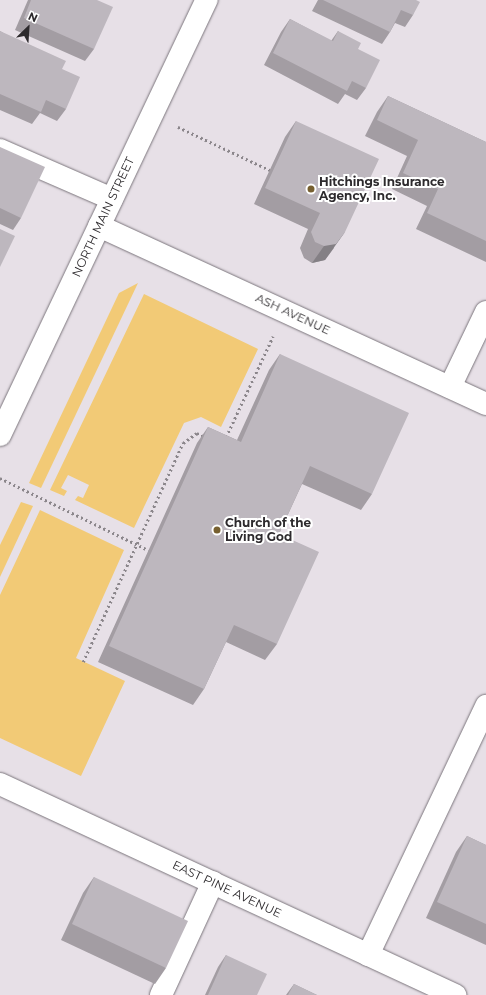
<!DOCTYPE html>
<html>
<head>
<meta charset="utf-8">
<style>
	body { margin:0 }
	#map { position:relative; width:486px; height:995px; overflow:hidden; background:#e7e0e7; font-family:Montserrat,sans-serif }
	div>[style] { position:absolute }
	.green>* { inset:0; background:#f2ca76 }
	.path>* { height:2.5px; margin-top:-1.25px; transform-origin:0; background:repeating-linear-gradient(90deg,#8b868b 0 2px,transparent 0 5px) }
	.roads { filter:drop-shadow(0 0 1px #7b757c) drop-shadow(0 0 1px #7b757c) }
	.minor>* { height:22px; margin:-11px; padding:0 11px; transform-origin:11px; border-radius:11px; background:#fff }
	.major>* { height:22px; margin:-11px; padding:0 11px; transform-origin:11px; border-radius:11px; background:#fff }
	.wall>* { inset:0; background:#a39da3 }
	.shaded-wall>* { inset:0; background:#848085 }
	.building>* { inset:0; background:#bdb7be }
	.dots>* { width:11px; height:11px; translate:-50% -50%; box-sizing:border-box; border:2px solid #fff; border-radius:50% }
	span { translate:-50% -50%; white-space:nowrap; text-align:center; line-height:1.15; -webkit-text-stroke:4px #fff; paint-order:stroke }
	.poi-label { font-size:12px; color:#2d2a2d; font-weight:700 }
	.left { translate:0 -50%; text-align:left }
	.street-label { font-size:12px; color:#2d2a2d }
	.north { position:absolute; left:8px; top:8px; width:40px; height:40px; -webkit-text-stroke:3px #fff; paint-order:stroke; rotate:25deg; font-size:11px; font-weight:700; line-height:16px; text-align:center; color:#2d2a2d }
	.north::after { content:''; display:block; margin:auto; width:14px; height:18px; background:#2d2a2d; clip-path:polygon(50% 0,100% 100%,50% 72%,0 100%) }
</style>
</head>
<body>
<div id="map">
	<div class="green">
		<div style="clip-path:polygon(138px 283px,41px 488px,29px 483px,119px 293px)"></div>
		<div style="clip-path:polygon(144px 294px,258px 349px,221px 427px,201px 417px,184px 423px,134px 528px,75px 500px,78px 496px,83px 498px,89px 485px,68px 475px,61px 488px,67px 491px,64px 496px,50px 490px)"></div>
		<div style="clip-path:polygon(21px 502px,33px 506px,0 577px,0 545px)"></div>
		<div style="clip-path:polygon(40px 510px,124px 550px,76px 658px,125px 681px,81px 776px,0 738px,0 595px)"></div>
	</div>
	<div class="path">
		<div style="left:178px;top:127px;width:102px;rotate:25.1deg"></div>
		<div style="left:226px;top:437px;width:111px;rotate:-65deg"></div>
		<div style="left:0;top:478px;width:165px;rotate:25.9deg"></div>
		<div style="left:83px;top:662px;width:241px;rotate:-65.5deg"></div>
		<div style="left:183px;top:443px;width:17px;rotate:-36deg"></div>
		<div style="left:197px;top:433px;width:9px;rotate:27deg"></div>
	</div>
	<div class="roads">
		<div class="minor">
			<div style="left:0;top:150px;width:122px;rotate:23.6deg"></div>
			<div style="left:99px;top:226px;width:426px;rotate:24.7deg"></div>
			<div style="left:450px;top:387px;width:83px;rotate:-64.4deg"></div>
			<div style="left:0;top:784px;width:502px;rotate:24.88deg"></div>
			<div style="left:368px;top:955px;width:276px;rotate:-64.6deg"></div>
			<div style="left:161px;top:995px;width:124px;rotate:-65.3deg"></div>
		</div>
		<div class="major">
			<div style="left:0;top:435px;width:482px;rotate:-64.6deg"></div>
		</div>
	</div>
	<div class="wall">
		<div style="clip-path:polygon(28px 0,97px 0,94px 49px,85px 61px,15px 30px)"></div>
		<div style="clip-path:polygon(318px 0,416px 0,413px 15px,405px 27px,395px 23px,390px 32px,382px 44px,312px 11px)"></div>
		<div style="clip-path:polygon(290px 19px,331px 41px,338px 31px,358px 49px,366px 88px,357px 100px,345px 94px,338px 104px,264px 65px,281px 32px)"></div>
		<div style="clip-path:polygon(0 31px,62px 69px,66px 109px,57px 121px,40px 113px,32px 124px,0 110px)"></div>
		<div style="clip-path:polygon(388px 96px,486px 142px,486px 262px,416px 229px,427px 206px,392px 189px,407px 156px,365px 136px,377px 112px)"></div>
		<div style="clip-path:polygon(296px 121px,334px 248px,325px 260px,312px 263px,304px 258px,300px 248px,308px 229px,254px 204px,285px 137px)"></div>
		<div style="clip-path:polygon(0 147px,21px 218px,13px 230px,0 224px)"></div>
		<div style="clip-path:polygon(280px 354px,372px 494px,361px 510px,302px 484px,279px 534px,277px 644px,265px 660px,226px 642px,204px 689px,193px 705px,98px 662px,197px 443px,208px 427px,237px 440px,269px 370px)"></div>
		<div style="clip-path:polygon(467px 836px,486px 845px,486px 945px,426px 918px,456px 852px)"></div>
		<div style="clip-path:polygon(94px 877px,166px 968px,155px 984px,61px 940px,83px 893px)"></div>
		<div style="clip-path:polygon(226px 955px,257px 995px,205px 995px,218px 967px)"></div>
		<div style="clip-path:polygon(294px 984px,317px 995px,286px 995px)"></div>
	</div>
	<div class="shaded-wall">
		<div style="clip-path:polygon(345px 232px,325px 260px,312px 263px,324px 246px)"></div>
	</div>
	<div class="building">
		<div style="clip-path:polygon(31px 0,97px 0,113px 7px,94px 49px,24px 18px)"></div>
		<div style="clip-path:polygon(323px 0,416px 0,420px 2px,413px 15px,401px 10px,390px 32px)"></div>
		<div style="clip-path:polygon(290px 19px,333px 41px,338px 31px,361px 43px,358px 49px,380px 60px,366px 88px,352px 81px,347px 91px,273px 53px)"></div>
		<div style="clip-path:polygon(0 31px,66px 61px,62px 69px,80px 77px,66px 109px,46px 100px,41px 112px,0 94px)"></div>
		<div style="clip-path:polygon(388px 96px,486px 142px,486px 241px,427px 213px,438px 189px,403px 173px,418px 140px,377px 120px)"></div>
		<div style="clip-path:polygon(296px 121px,379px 159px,345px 232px,336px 244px,324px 246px,315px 242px,311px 232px,320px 213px,265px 188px)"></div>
		<div style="clip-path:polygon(0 147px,45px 167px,21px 218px,0 208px)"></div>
		<div style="clip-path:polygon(0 229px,15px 236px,0 267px)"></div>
		<div style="clip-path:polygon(280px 354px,409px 413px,372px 494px,310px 466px,279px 534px,319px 552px,277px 644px,234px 625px,204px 689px,109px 646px,208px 427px,241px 442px)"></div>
		<div style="clip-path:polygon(467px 836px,486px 845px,486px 924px,437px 902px)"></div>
		<div style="clip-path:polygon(94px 877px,188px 921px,166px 968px,72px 924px)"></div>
		<div style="clip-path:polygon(226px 955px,267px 974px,257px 995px,208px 995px)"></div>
		<div style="clip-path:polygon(294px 984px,317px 995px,288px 995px)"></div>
	</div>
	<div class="dots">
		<div style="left:311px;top:189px;background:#776030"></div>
		<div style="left:217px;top:530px;background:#776030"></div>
	</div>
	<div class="poi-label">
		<span class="left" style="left:319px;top:189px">Hitchings Insurance<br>Agency, Inc.</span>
		<span class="left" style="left:225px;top:530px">Church of the<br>Living God</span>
	</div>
	<div class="street-label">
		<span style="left:103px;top:217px;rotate:-65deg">NORTH MAIN STREET</span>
		<span style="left:293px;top:314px;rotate:25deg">ASH AVENUE</span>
		<span style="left:227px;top:889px;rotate:25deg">EAST PINE AVENUE</span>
	</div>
	<div class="north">N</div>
</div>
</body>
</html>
